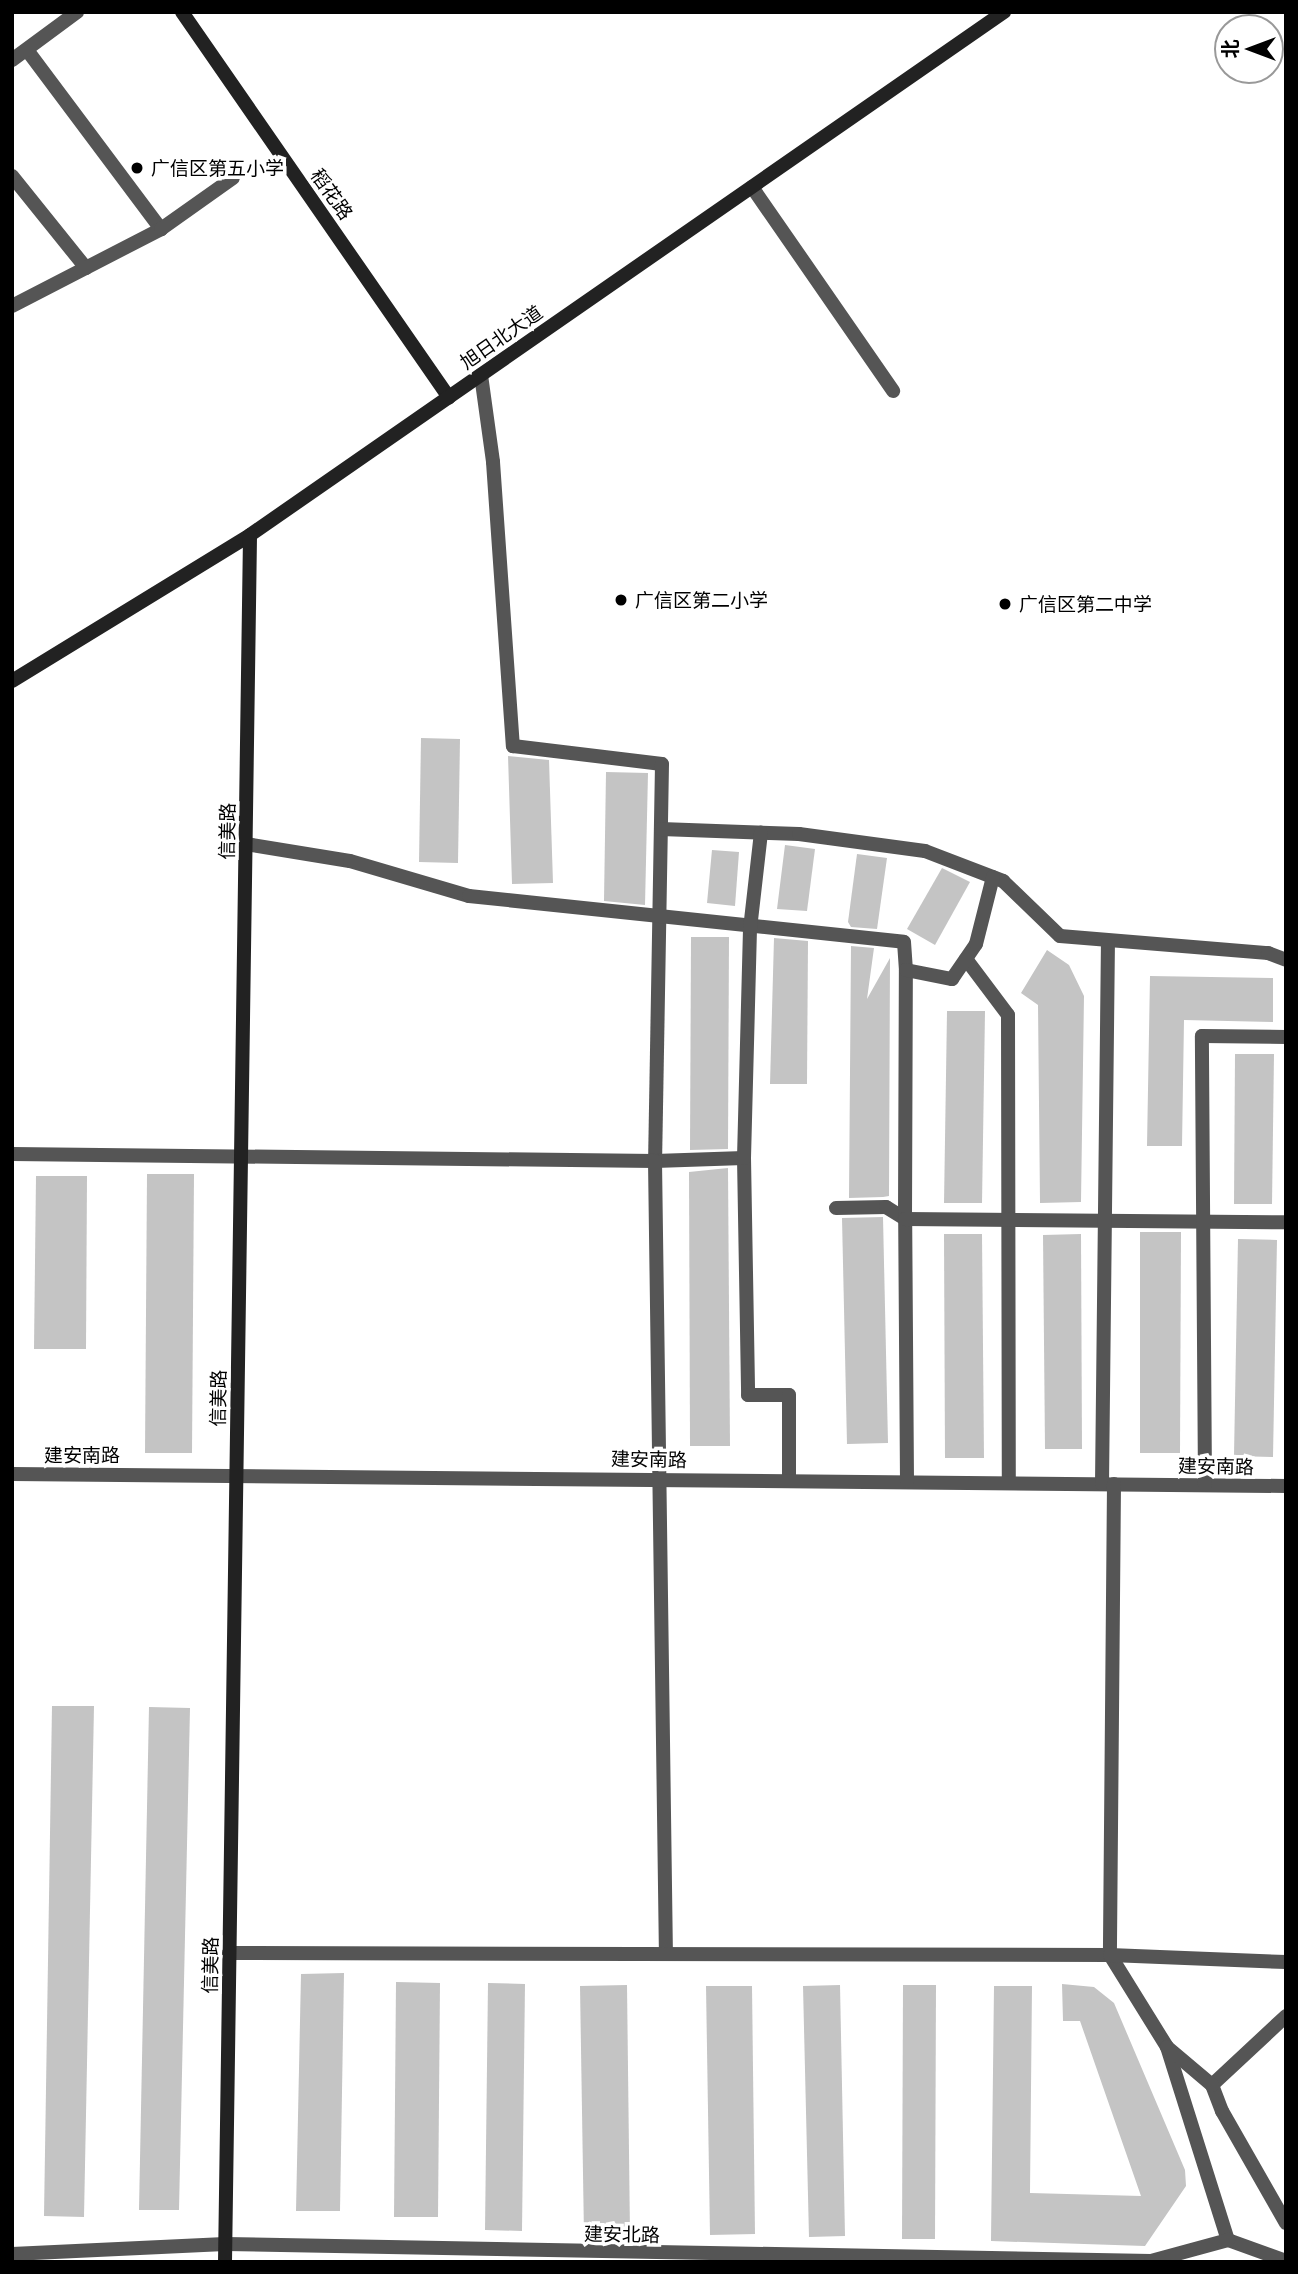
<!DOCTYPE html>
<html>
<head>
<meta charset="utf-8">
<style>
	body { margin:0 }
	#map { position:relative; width:1298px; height:2274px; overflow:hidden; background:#fff; font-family:Commissioner,"Noto Sans SC",sans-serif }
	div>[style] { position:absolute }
	.building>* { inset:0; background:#c4c4c4 }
	.street>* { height:14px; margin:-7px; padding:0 7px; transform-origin:7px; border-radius:7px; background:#555 }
	.secondary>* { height:14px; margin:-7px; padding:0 7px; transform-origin:7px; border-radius:7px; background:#222 }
	.dots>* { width:19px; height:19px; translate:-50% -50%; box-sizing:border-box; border:4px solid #fff; border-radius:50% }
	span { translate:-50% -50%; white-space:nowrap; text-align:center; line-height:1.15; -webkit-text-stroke:7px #fff; paint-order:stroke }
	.poi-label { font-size:19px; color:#000 }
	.left { translate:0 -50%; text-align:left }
	.street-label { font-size:19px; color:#000 }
	.frame { position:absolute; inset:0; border:14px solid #000; pointer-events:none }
	.north { position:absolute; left:1214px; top:14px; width:70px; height:70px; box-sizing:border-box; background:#fff; border:2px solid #999; border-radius:50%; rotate:270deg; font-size:19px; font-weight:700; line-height:28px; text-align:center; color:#000 }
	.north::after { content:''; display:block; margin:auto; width:24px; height:32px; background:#000; clip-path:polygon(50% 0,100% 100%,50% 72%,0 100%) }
</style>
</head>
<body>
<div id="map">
	<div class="building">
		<div style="clip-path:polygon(421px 738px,460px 739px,458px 863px,419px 862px)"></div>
		<div style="clip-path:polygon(508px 756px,549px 760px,553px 883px,512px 884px)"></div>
		<div style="clip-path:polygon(606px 772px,648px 773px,645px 905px,604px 901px)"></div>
		<div style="clip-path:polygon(785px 845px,815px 849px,807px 911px,777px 909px)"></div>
		<div style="clip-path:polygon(712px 850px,739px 852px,735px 906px,707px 903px)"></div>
		<div style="clip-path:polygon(857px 854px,887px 858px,877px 929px,851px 927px,848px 922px)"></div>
		<div style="clip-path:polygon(942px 868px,970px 882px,935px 945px,907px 929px)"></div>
		<div style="clip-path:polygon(691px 937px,729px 937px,728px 1149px,690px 1150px)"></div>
		<div style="clip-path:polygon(774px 938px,808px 941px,807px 1084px,770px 1084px)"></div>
		<div style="clip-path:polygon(851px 946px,874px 948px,867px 999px,890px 958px,889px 1196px,883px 1197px,849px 1198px)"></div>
		<div style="clip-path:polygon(1047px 950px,1069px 965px,1084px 996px,1081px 1202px,1040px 1203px,1038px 1005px,1021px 993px)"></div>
		<div style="clip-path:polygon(1150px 976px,1273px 978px,1273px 1022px,1184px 1020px,1182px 1146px,1147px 1146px)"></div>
		<div style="clip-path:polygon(947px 1011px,985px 1011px,982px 1203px,944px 1203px)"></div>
		<div style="clip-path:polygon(1235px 1054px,1274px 1054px,1272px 1204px,1234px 1204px)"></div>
		<div style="clip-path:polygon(728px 1168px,730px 1446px,690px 1446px,689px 1172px)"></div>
		<div style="clip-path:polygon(147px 1174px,194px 1174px,192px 1453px,145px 1453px)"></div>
		<div style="clip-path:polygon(36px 1176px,87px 1176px,86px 1349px,34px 1349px)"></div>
		<div style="clip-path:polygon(883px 1217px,888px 1443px,847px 1444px,842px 1218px)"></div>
		<div style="clip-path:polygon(1140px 1232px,1181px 1232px,1180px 1453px,1140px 1453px)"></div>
		<div style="clip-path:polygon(944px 1234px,982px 1234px,984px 1458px,945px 1458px)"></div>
		<div style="clip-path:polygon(1081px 1234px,1082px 1449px,1045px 1449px,1043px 1235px)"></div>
		<div style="clip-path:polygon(1238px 1239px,1277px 1240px,1273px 1457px,1234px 1456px)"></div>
		<div style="clip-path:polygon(52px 1706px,94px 1706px,84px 2217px,44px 2216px)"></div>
		<div style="clip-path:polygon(149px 1707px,190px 1708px,179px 2210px,139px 2210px)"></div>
		<div style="clip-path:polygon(344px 1973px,340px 2211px,296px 2211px,301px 1974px)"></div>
		<div style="clip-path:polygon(396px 1982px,440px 1983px,438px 2217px,394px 2217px)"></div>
		<div style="clip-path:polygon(488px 1983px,525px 1984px,522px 2231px,485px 2230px)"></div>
		<div style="clip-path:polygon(1062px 1984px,1094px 1987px,1114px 2003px,1185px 2170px,1186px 2186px,1145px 2246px,991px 2241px,994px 1986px,1032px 1986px,1030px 2193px,1141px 2196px,1080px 2021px,1063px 2021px)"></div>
		<div style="clip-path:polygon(627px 1985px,630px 2235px,584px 2236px,580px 1986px)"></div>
		<div style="clip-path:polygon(840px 1985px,845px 2236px,809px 2237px,803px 1986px)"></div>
		<div style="clip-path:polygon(903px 1985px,936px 1985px,935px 2239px,902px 2239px)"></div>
		<div style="clip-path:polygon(706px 1986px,752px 1986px,755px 2234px,710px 2235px)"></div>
	</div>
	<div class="street">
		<div style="left:27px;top:50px;width:224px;rotate:53.2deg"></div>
		<div style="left:12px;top:60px;width:81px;rotate:-36.4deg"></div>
		<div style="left:12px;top:176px;width:118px;rotate:51.2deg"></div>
		<div style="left:752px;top:187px;width:248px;rotate:55.3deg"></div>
		<div style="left:12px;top:306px;width:168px;rotate:-27.3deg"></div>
		<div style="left:161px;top:229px;width:88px;rotate:-35.3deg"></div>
		<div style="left:481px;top:375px;width:88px;rotate:82.1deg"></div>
		<div style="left:493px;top:462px;width:285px;rotate:86deg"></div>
		<div style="left:513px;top:746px;width:150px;rotate:6.9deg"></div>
		<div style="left:662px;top:764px;width:397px;rotate:91deg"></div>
		<div style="left:655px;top:1161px;width:89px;rotate:-1.9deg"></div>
		<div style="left:744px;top:1158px;width:237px;rotate:89deg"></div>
		<div style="left:748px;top:1395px;width:41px"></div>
		<div style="left:789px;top:1395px;width:84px;rotate:90deg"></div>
		<div style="left:661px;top:829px;width:138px;rotate:2.1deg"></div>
		<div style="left:799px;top:834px;width:127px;rotate:7.7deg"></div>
		<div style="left:925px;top:851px;width:84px;rotate:21deg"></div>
		<div style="left:1003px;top:881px;width:79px;rotate:44deg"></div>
		<div style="left:1060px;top:936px;width:209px;rotate:4.7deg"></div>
		<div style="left:1268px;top:953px;width:19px;rotate:21deg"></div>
		<div style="left:246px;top:844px;width:105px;rotate:9.3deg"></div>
		<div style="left:350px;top:861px;width:124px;rotate:16.4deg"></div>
		<div style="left:469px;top:896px;width:437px;rotate:6deg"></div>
		<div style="left:904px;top:942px;width:28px;rotate:86deg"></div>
		<div style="left:966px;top:959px;width:70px;rotate:53.1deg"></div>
		<div style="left:1008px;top:1015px;width:467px;rotate:89.9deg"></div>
		<div style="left:12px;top:1154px;width:643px;rotate:0.62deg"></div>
		<div style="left:655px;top:1161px;width:793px;rotate:89.21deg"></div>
		<div style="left:744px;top:1158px;width:229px;rotate:-88.5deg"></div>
		<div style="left:750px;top:929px;width:97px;rotate:-83.5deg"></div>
		<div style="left:836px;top:1208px;width:50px;rotate:-1.1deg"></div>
		<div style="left:886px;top:1207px;width:22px;rotate:32deg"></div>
		<div style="left:905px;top:1219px;width:249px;rotate:-89.8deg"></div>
		<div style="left:906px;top:970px;width:47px;rotate:11.1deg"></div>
		<div style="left:952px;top:979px;width:42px;rotate:-55.6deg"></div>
		<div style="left:976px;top:944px;width:69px;rotate:-75.8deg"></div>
		<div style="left:12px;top:1474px;width:1274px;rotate:0.54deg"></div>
		<div style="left:907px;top:1481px;width:262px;rotate:-90.4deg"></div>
		<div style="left:905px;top:1219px;width:381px;rotate:0.5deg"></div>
		<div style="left:1102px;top:1484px;width:543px;rotate:-89.37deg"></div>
		<div style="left:1114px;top:1484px;width:471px;rotate:90.5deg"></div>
		<div style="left:1110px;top:1955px;width:108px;rotate:58.2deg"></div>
		<div style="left:1167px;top:2047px;width:202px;rotate:72.5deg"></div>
		<div style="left:1205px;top:1485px;width:449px;rotate:-90.4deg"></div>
		<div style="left:1202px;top:1036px;width:84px;rotate:0.7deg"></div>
		<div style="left:229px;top:1953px;width:881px;rotate:0.13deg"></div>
		<div style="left:1110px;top:1955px;width:176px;rotate:2.3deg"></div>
		<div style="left:1286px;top:2016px;width:101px;rotate:137deg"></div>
		<div style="left:1212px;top:2085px;width:28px;rotate:69deg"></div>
		<div style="left:1222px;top:2111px;width:129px;rotate:60.3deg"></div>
		<div style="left:1167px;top:2047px;width:59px;rotate:40.2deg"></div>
		<div style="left:1228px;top:2240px;width:62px;rotate:19.9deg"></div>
		<div style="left:12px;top:2254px;width:213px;rotate:-2.7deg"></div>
		<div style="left:225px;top:2244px;width:926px;rotate:1.05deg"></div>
		<div style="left:1151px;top:2261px;width:80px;rotate:-15.3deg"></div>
	</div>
	<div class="secondary">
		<div style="left:182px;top:12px;width:469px;rotate:55.3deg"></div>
		<div style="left:12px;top:681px;width:279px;rotate:-31.5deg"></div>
		<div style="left:250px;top:535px;width:918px;rotate:-34.75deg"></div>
		<div style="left:225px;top:2262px;width:1727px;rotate:-89.17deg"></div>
	</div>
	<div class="dots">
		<div style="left:137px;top:168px;background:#000"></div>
		<div style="left:621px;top:600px;background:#000"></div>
		<div style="left:1005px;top:604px;background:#000"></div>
	</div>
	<div class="poi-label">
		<span class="left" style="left:151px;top:168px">广信区第五小学</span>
		<span class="left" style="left:635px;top:600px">广信区第二小学</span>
		<span class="left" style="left:1019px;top:604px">广信区第二中学</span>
	</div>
	<div class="street-label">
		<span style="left:332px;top:194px;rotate:55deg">稻花路</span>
		<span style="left:501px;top:337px;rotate:-35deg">旭日北大道</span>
		<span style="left:227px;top:831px;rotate:-89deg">信美路</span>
		<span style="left:218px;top:1398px;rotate:-89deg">信美路</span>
		<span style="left:82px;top:1455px">建安南路</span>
		<span style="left:649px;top:1459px;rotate:1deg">建安南路</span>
		<span style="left:1216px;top:1466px;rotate:1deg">建安南路</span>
		<span style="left:210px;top:1965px;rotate:-89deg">信美路</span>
		<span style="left:622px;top:2234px;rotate:1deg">建安北路</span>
	</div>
	<div class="frame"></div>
	<div class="north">北</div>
</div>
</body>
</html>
